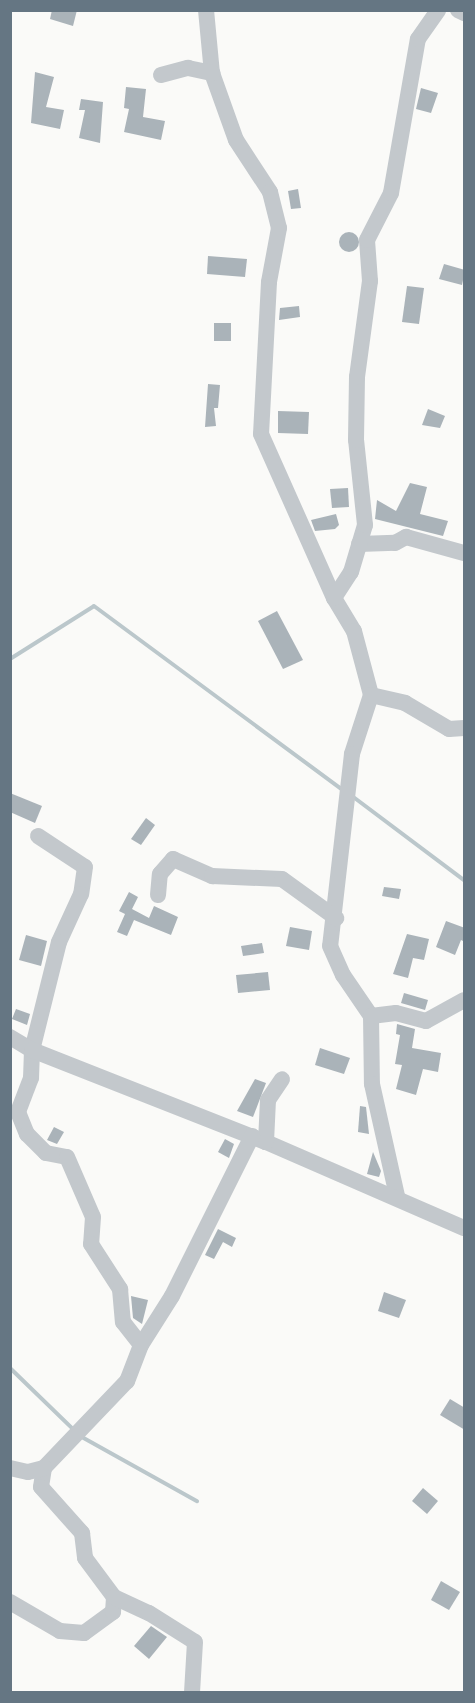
<!DOCTYPE html>
<html>
<head>
<meta charset="utf-8">
<style>
	body { margin:0 }
	#map { position:relative; width:475px; height:1703px; overflow:hidden; background:#fafaf8; font-family:Cabin,sans-serif }
	div>[style] { position:absolute }
	.stream>* { height:4px; margin:-2px; padding:0 2px; transform-origin:2px; border-radius:2px; background:#bbc7cb }
	.building>* { inset:0; background:#aab3b9 }
	.round { border-radius:50% }
	.minor>* { height:16px; margin:-8px; padding:0 8px; transform-origin:8px; border-radius:8px; background:#c3c8cc }
	span { translate:-50% -50%; white-space:nowrap; text-align:center; line-height:1.15; -webkit-text-stroke:6px #fff; paint-order:stroke }
	.frame { position:absolute; inset:0; border:12px solid #657683; pointer-events:none }
</style>
</head>
<body>
<div id="map">
	<div class="stream">
		<div style="left:10px;top:659px;width:99px;rotate:-32.2deg"></div>
		<div style="left:94px;top:606px;width:310px;rotate:36.5deg"></div>
		<div style="left:352px;top:796px;width:140px;rotate:36.9deg"></div>
		<div style="left:10px;top:1368px;width:91px;rotate:44.1deg"></div>
		<div style="left:80px;top:1436px;width:134px;rotate:29.1deg"></div>
	</div>
	<div class="building">
		<div style="clip-path:polygon(52px 10px,77px 10px,73px 26px,50px 19px)"></div>
		<div style="clip-path:polygon(35px 72px,54px 77px,46px 107px,64px 110px,60px 129px,31px 123px)"></div>
		<div style="clip-path:polygon(126px 87px,146px 89px,143px 117px,165px 121px,161px 140px,124px 132px,129px 109px,124px 108px)"></div>
		<div style="clip-path:polygon(421px 88px,438px 93px,431px 113px,416px 109px)"></div>
		<div style="clip-path:polygon(81px 99px,103px 102px,100px 143px,79px 138px,85px 110px,79px 110px)"></div>
		<div style="clip-path:polygon(298px 189px,301px 208px,291px 209px,288px 191px)"></div>
		<div class="round" style="left:339px;top:232px;width:20px;height:20px"></div>
		<div style="clip-path:polygon(208px 256px,247px 259px,245px 277px,207px 274px)"></div>
		<div style="clip-path:polygon(444px 264px,465px 270px,462px 285px,439px 279px)"></div>
		<div style="clip-path:polygon(407px 286px,424px 288px,419px 324px,402px 322px)"></div>
		<div style="clip-path:polygon(299px 306px,300px 317px,279px 320px,280px 308px)"></div>
		<div style="clip-path:polygon(214px 323px,231px 323px,231px 341px,214px 341px)"></div>
		<div style="clip-path:polygon(208px 384px,220px 385px,218px 408px,214px 408px,216px 426px,205px 427px)"></div>
		<div style="clip-path:polygon(428px 409px,445px 416px,440px 428px,422px 425px)"></div>
		<div style="clip-path:polygon(278px 411px,309px 412px,308px 434px,278px 433px)"></div>
		<div style="clip-path:polygon(410px 483px,427px 487px,420px 514px,448px 521px,443px 536px,375px 519px,377px 500px,396px 511px)"></div>
		<div style="clip-path:polygon(348px 488px,349px 507px,332px 508px,330px 489px)"></div>
		<div style="clip-path:polygon(336px 514px,339px 525px,335px 529px,315px 531px,311px 520px)"></div>
		<div style="clip-path:polygon(277px 611px,303px 660px,283px 669px,258px 621px)"></div>
		<div style="clip-path:polygon(10px 793px,42px 806px,35px 823px,10px 812px)"></div>
		<div style="clip-path:polygon(146px 818px,155px 825px,141px 845px,131px 839px)"></div>
		<div style="clip-path:polygon(384px 887px,401px 889px,399px 899px,382px 896px)"></div>
		<div style="clip-path:polygon(129px 892px,138px 897px,132px 909px,149px 918px,154px 906px,178px 917px,171px 935px,134px 920px,127px 936px,117px 932px,125px 914px,119px 911px)"></div>
		<div style="clip-path:polygon(446px 921px,465px 928px,465px 942px,461px 940px,455px 955px,436px 947px)"></div>
		<div style="clip-path:polygon(290px 927px,312px 931px,309px 950px,286px 946px)"></div>
		<div style="clip-path:polygon(407px 934px,429px 939px,424px 960px,413px 958px,408px 978px,393px 974px)"></div>
		<div style="clip-path:polygon(26px 935px,47px 941px,41px 966px,19px 960px)"></div>
		<div style="clip-path:polygon(262px 943px,264px 953px,243px 956px,241px 946px)"></div>
		<div style="clip-path:polygon(268px 972px,270px 990px,238px 993px,236px 975px)"></div>
		<div style="clip-path:polygon(404px 993px,428px 1000px,425px 1010px,401px 1003px)"></div>
		<div style="clip-path:polygon(16px 1009px,30px 1014px,27px 1025px,12px 1019px)"></div>
		<div style="clip-path:polygon(397px 1024px,415px 1029px,412px 1048px,441px 1053px,438px 1072px,423px 1069px,416px 1095px,396px 1089px,402px 1065px,395px 1064px,400px 1035px,396px 1034px)"></div>
		<div style="clip-path:polygon(320px 1048px,350px 1058px,344px 1074px,315px 1065px)"></div>
		<div style="clip-path:polygon(255px 1079px,266px 1083px,253px 1117px,237px 1111px)"></div>
		<div style="clip-path:polygon(360px 1106px,366px 1107px,369px 1134px,358px 1132px)"></div>
		<div style="clip-path:polygon(54px 1127px,64px 1132px,57px 1144px,47px 1140px)"></div>
		<div style="clip-path:polygon(225px 1139px,234px 1144px,229px 1158px,218px 1152px)"></div>
		<div style="clip-path:polygon(373px 1152px,381px 1171px,379px 1177px,367px 1174px)"></div>
		<div style="clip-path:polygon(218px 1229px,236px 1238px,232px 1247px,223px 1242px,214px 1259px,205px 1255px)"></div>
		<div style="clip-path:polygon(384px 1292px,406px 1300px,399px 1318px,378px 1311px)"></div>
		<div style="clip-path:polygon(131px 1296px,148px 1300px,142px 1324px,133px 1318px)"></div>
		<div style="clip-path:polygon(450px 1399px,465px 1408px,465px 1430px,440px 1415px)"></div>
		<div style="clip-path:polygon(423px 1488px,438px 1501px,427px 1514px,412px 1501px)"></div>
		<div style="clip-path:polygon(441px 1581px,460px 1592px,449px 1610px,431px 1600px)"></div>
		<div style="clip-path:polygon(151px 1626px,167px 1637px,149px 1659px,134px 1646px)"></div>
	</div>
	<div class="minor">
		<div style="left:206px;top:10px;width:63px;rotate:84.6deg"></div>
		<div style="left:212px;top:73px;width:71px;rotate:70.3deg"></div>
		<div style="left:236px;top:140px;width:62px;rotate:56.8deg"></div>
		<div style="left:270px;top:192px;width:37px;rotate:76deg"></div>
		<div style="left:279px;top:228px;width:55px;rotate:100.5deg"></div>
		<div style="left:269px;top:282px;width:152px;rotate:93deg"></div>
		<div style="left:261px;top:434px;width:180px;rotate:66deg"></div>
		<div style="left:334px;top:598px;width:39px;rotate:59deg"></div>
		<div style="left:354px;top:631px;width:66px;rotate:75.1deg"></div>
		<div style="left:371px;top:695px;width:62px;rotate:107.9deg"></div>
		<div style="left:352px;top:754px;width:193px;rotate:96.5deg"></div>
		<div style="left:330px;top:946px;width:32px;rotate:66deg"></div>
		<div style="left:343px;top:975px;width:50px;rotate:55.7deg"></div>
		<div style="left:371px;top:1016px;width:68px;rotate:89.2deg"></div>
		<div style="left:372px;top:1084px;width:115px;rotate:77.4deg"></div>
		<div style="left:458px;top:10px;width:7px;rotate:27deg"></div>
		<div style="left:161px;top:75px;width:28px;rotate:-15deg"></div>
		<div style="left:188px;top:68px;width:25px;rotate:12deg"></div>
		<div style="left:359px;top:544px;width:36px;rotate:-2deg"></div>
		<div style="left:395px;top:543px;width:13px;rotate:-29deg"></div>
		<div style="left:406px;top:537px;width:60px;rotate:15.4deg"></div>
		<div style="left:334px;top:598px;width:31px;rotate:-57deg"></div>
		<div style="left:351px;top:572px;width:49px;rotate:-73.4deg"></div>
		<div style="left:365px;top:525px;width:85px;rotate:-96deg"></div>
		<div style="left:356px;top:440px;width:63px;rotate:-89.1deg"></div>
		<div style="left:357px;top:377px;width:97px;rotate:-82.3deg"></div>
		<div style="left:370px;top:281px;width:41px;rotate:-94.2deg"></div>
		<div style="left:367px;top:240px;width:53px;rotate:-62.9deg"></div>
		<div style="left:391px;top:193px;width:156px;rotate:-80.1deg"></div>
		<div style="left:418px;top:39px;width:35px;rotate:-55deg"></div>
		<div style="left:371px;top:695px;width:35px;rotate:13deg"></div>
		<div style="left:405px;top:703px;width:51px;rotate:30.6deg"></div>
		<div style="left:449px;top:729px;width:15px;rotate:-4deg"></div>
		<div style="left:38px;top:836px;width:56px;rotate:33.4deg"></div>
		<div style="left:85px;top:867px;width:27px;rotate:98deg"></div>
		<div style="left:81px;top:894px;width:53px;rotate:114.6deg"></div>
		<div style="left:59px;top:942px;width:111px;rotate:104deg"></div>
		<div style="left:32px;top:1050px;width:28px;rotate:92deg"></div>
		<div style="left:31px;top:1078px;width:36px;rotate:111deg"></div>
		<div style="left:18px;top:1112px;width:24px;rotate:68deg"></div>
		<div style="left:27px;top:1134px;width:27px;rotate:45deg"></div>
		<div style="left:46px;top:1153px;width:21px;rotate:11deg"></div>
		<div style="left:67px;top:1157px;width:65px;rotate:66.6deg"></div>
		<div style="left:93px;top:1217px;width:27px;rotate:94deg"></div>
		<div style="left:91px;top:1244px;width:54px;rotate:57.2deg"></div>
		<div style="left:120px;top:1289px;width:33px;rotate:85deg"></div>
		<div style="left:123px;top:1322px;width:29px;rotate:52deg"></div>
		<div style="left:141px;top:1345px;width:39px;rotate:111deg"></div>
		<div style="left:127px;top:1381px;width:120px;rotate:133.7deg"></div>
		<div style="left:44px;top:1468px;width:19px;rotate:99deg"></div>
		<div style="left:41px;top:1487px;width:62px;rotate:48.3deg"></div>
		<div style="left:82px;top:1533px;width:25px;rotate:83deg"></div>
		<div style="left:85px;top:1558px;width:49px;rotate:53.4deg"></div>
		<div style="left:158px;top:895px;width:21px;rotate:-85deg"></div>
		<div style="left:160px;top:874px;width:20px;rotate:-49deg"></div>
		<div style="left:173px;top:859px;width:43px;rotate:23.6deg"></div>
		<div style="left:212px;top:876px;width:70px;rotate:2.5deg"></div>
		<div style="left:282px;top:879px;width:67px;rotate:35.8deg"></div>
		<div style="left:371px;top:1016px;width:25px;rotate:-7deg"></div>
		<div style="left:396px;top:1013px;width:31px;rotate:15deg"></div>
		<div style="left:426px;top:1021px;width:43px;rotate:-28.9deg"></div>
		<div style="left:10px;top:1037px;width:26px;rotate:31deg"></div>
		<div style="left:32px;top:1050px;width:251px;rotate:21.5deg"></div>
		<div style="left:266px;top:1142px;width:216px;rotate:23.5deg"></div>
		<div style="left:266px;top:1142px;width:42px;rotate:-87.3deg"></div>
		<div style="left:268px;top:1100px;width:25px;rotate:-56deg"></div>
		<div style="left:141px;top:1345px;width:58px;rotate:-57.7deg"></div>
		<div style="left:172px;top:1296px;width:179px;rotate:-63.4deg"></div>
		<div style="left:10px;top:1468px;width:18px;rotate:13deg"></div>
		<div style="left:28px;top:1472px;width:16px;rotate:-14deg"></div>
		<div style="left:10px;top:1602px;width:58px;rotate:30.1deg"></div>
		<div style="left:60px;top:1631px;width:24px;rotate:5deg"></div>
		<div style="left:84px;top:1633px;width:36px;rotate:-36deg"></div>
		<div style="left:113px;top:1612px;width:15px;rotate:-86deg"></div>
		<div style="left:114px;top:1597px;width:38px;rotate:25deg"></div>
		<div style="left:149px;top:1613px;width:54px;rotate:32.2deg"></div>
		<div style="left:195px;top:1642px;width:50px;rotate:93.4deg"></div>
	</div>
	<div class="frame"></div>
</div>
</body>
</html>
